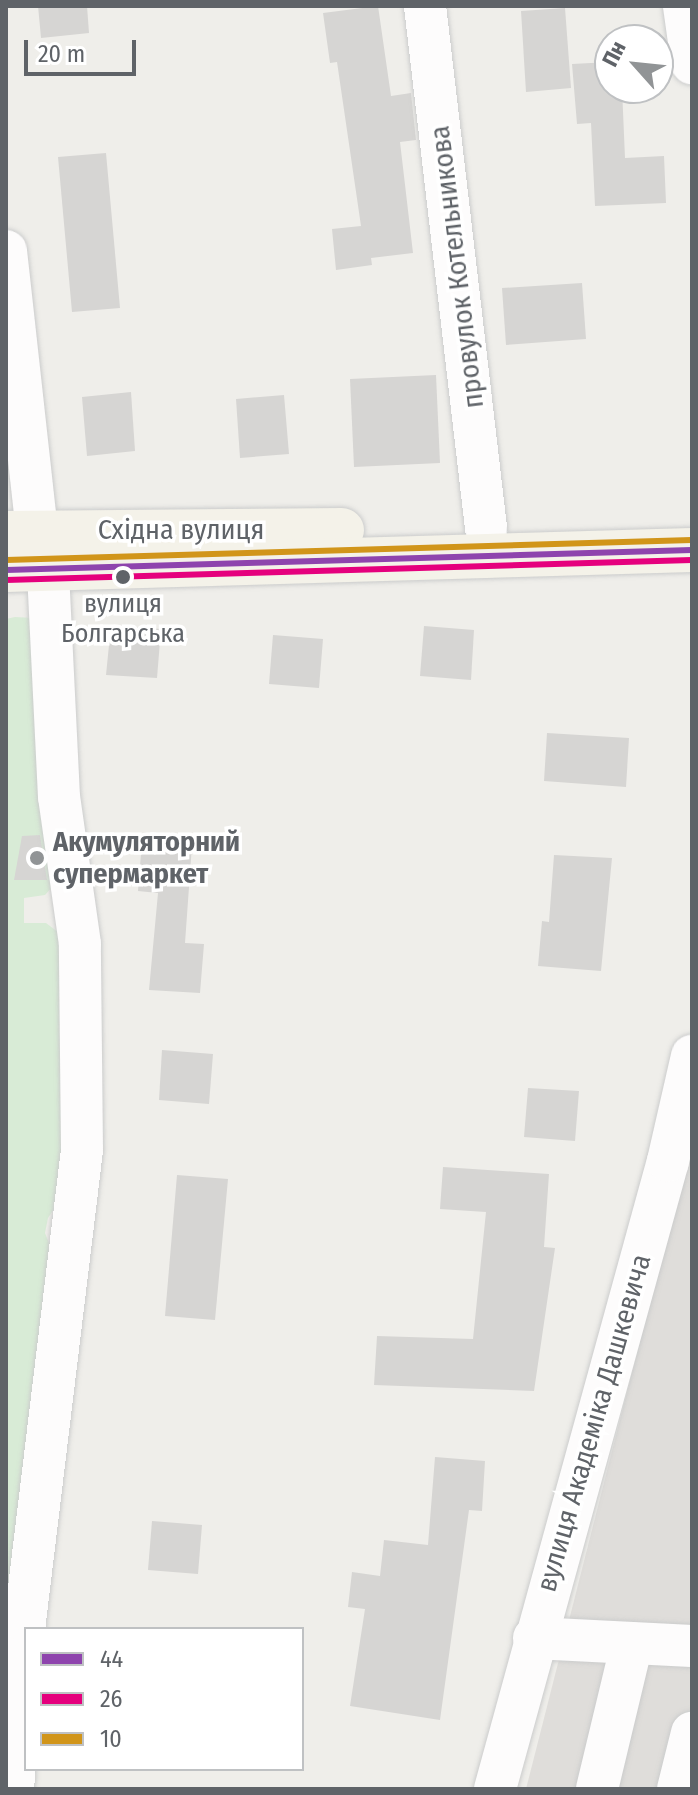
<!DOCTYPE html>
<html>
<head>
<meta charset="utf-8">
<style>
	body { margin:0 }
	#map { position:relative; width:698px; height:1795px; overflow:hidden; background:#efeeea; font-family:"Fira Sans Condensed",sans-serif }
	div>[style] { position:absolute }
	.industrial>* { inset:0; background:#dfddda }
	.green>* { inset:0; background:#d8ebd6 }
	.building>* { inset:0; background:#d6d5d3 }
	.roads { filter:drop-shadow(0 0 2px #cbcccc) drop-shadow(0 0 2px #cbcccc) }
	.minor>* { height:42px; margin:-21px; padding:0 21px; transform-origin:21px; border-radius:21px; background:#fdfcfc }
	.major>* { height:44px; margin:-22px; padding:0 22px; transform-origin:22px; border-radius:22px; background:#f4f2e9 }
	.bus-1>* { height:6px; margin:-3px; padding:0 3px; transform-origin:3px; border-radius:3px; background:#8e44ad }
	.bus-2>* { height:6px; margin:-3px; padding:0 3px; transform-origin:3px; border-radius:3px; background:#e5007d }
	.bus-3>* { height:6px; margin:-3px; padding:0 3px; transform-origin:3px; border-radius:3px; background:#d1951a }
	.dots>* { width:22px; height:22px; translate:-50% -50%; box-sizing:border-box; border:4px solid #fff; border-radius:50% }
	span { translate:-50% -50%; white-space:nowrap; text-align:center; line-height:1.15; -webkit-text-stroke:7px #fff; paint-order:stroke }
	.bus-label { font-size:26px; color:#5f6368 }
	.street-label { font-size:28px; color:#5f6368 }
	.poi-label { font-size:28px; color:#5f6368; font-weight:700 }
	.left { translate:0 -50%; text-align:left }
	.frame { position:absolute; inset:0; border:8px solid #5f6368; pointer-events:none }
	.legend { position:absolute; left:24px; top:1627px; width:280px; height:144px; box-sizing:border-box; background:#fff; border:2px solid #bfc1c3; margin:0; padding:10px 14px; list-style:none; font-size:24px; color:#5f6368 }
	.legend li { display:flex; align-items:center; gap:16px; height:40px }
	.legend b { width:40px; border:2px solid #bfc1c3 }
	.north { position:absolute; left:594px; top:24px; width:80px; height:80px; box-sizing:border-box; background:#fff; border:2px solid #bfc1c3; border-radius:50%; rotate:297deg; font-size:22px; font-weight:700; line-height:32px; text-align:center; color:#5f6368 }
	.north::after { content:''; display:block; margin:auto; width:28px; height:36px; background:#919496; clip-path:polygon(50% 0,100% 100%,50% 72%,0 100%) }
	.scale { position:absolute; left:24px; top:40px; width:112px; height:36px; box-sizing:border-box; border:4px solid #5f6368; border-top:0; padding-left:10px; font-size:24px; line-height:28px; white-space:nowrap; color:#5f6368; -webkit-text-stroke:6px #fff; paint-order:stroke }
</style>
</head>
<body>
<div id="map">
	<div class="industrial">
		<div style="clip-path:polygon(692px 1137px,692px 1789px,526px 1789px)"></div>
	</div>
	<div class="green">
		<div style="clip-path:polygon(15px 617px,33px 618px,54px 885px,45px 895px,24px 898px,24px 923px,46px 923px,62px 935px,62px 1197px,48px 1218px,45px 1233px,51px 1248px,6px 1781px,6px 619px)"></div>
	</div>
	<div class="building">
		<div style="clip-path:polygon(38px 6px,87px 6px,89px 33px,41px 38px)"></div>
		<div style="clip-path:polygon(378px 6px,391px 96px,411px 93px,416px 140px,400px 142px,413px 253px,371px 258px,372px 265px,336px 270px,332px 229px,361px 226px,337px 62px,330px 63px,323px 13px)"></div>
		<div style="clip-path:polygon(565px 8px,571px 88px,526px 92px,521px 11px)"></div>
		<div style="clip-path:polygon(610px 62px,610px 88px,622px 88px,625px 158px,664px 156px,666px 203px,595px 206px,591px 123px,577px 124px,572px 64px)"></div>
		<div style="clip-path:polygon(106px 153px,120px 308px,72px 312px,58px 157px)"></div>
		<div style="clip-path:polygon(582px 283px,586px 339px,506px 345px,502px 288px)"></div>
		<div style="clip-path:polygon(436px 375px,440px 463px,354px 467px,350px 379px)"></div>
		<div style="clip-path:polygon(131px 392px,135px 451px,87px 456px,82px 397px)"></div>
		<div style="clip-path:polygon(284px 395px,289px 454px,240px 458px,236px 399px)"></div>
		<div style="clip-path:polygon(111px 625px,161px 629px,157px 678px,106px 675px)"></div>
		<div style="clip-path:polygon(424px 626px,474px 630px,471px 680px,420px 676px)"></div>
		<div style="clip-path:polygon(273px 635px,323px 639px,319px 688px,269px 684px)"></div>
		<div style="clip-path:polygon(547px 733px,629px 738px,626px 787px,544px 781px)"></div>
		<div style="clip-path:polygon(40px 835px,47px 880px,14px 880px,22px 836px)"></div>
		<div style="clip-path:polygon(142px 841px,192px 845px,185px 943px,204px 944px,200px 993px,149px 990px,158px 893px,138px 891px)"></div>
		<div style="clip-path:polygon(554px 855px,612px 858px,601px 971px,538px 966px,542px 921px,549px 922px)"></div>
		<div style="clip-path:polygon(162px 1050px,213px 1054px,209px 1104px,159px 1100px)"></div>
		<div style="clip-path:polygon(528px 1088px,579px 1091px,575px 1141px,524px 1137px)"></div>
		<div style="clip-path:polygon(443px 1167px,549px 1174px,544px 1247px,555px 1248px,534px 1391px,374px 1385px,377px 1336px,473px 1339px,486px 1212px,440px 1209px)"></div>
		<div style="clip-path:polygon(177px 1175px,228px 1179px,215px 1320px,165px 1316px)"></div>
		<div style="clip-path:polygon(435px 1457px,485px 1461px,482px 1511px,469px 1510px,440px 1720px,350px 1706px,365px 1609px,348px 1607px,352px 1572px,380px 1576px,384px 1540px,428px 1545px)"></div>
		<div style="clip-path:polygon(152px 1521px,202px 1525px,198px 1574px,148px 1570px)"></div>
	</div>
	<div class="roads">
		<div class="minor">
			<div style="left:425px;top:6px;width:526px;rotate:83.33deg"></div>
			<div style="left:684px;top:6px;width:58px;rotate:82deg"></div>
			<div style="left:6px;top:251px;width:282px;rotate:83.7deg"></div>
			<div style="left:534px;top:1638px;width:158px;rotate:2.9deg"></div>
			<div style="left:13px;top:1789px;width:168px;rotate:-85.9deg"></div>
			<div style="left:25px;top:1621px;width:474px;rotate:-83.1deg"></div>
			<div style="left:82px;top:1150px;width:206px;rotate:-90.6deg"></div>
			<div style="left:80px;top:944px;width:148px;rotate:-98.1deg"></div>
			<div style="left:59px;top:797px;width:229px;rotate:-92.8deg"></div>
			<div style="left:495px;top:1789px;width:651px;rotate:-74.6deg"></div>
			<div style="left:668px;top:1161px;width:108px;rotate:-77.1deg"></div>
			<div style="left:597px;top:1789px;width:150px;rotate:-76.5deg"></div>
			<div style="left:678px;top:1789px;width:58px;rotate:-76deg"></div>
		</div>
		<div class="major">
			<div style="left:6px;top:533px;width:336px;rotate:-0.5deg"></div>
			<div style="left:6px;top:570px;width:686px;rotate:-1.67deg"></div>
		</div>
	</div>
	<div class="bus-1">
		<div style="left:6px;top:570px;width:686px;rotate:-1.67deg"></div>
	</div>
	<div class="bus-2">
		<div style="left:6px;top:580px;width:686px;rotate:-1.67deg"></div>
	</div>
	<div class="bus-3">
		<div style="left:6px;top:560px;width:686px;rotate:-1.67deg"></div>
	</div>
	<div class="dots">
		<div style="left:123px;top:577px;background:#5f6368"></div>
		<div style="left:37px;top:858px;background:#919496"></div>
	</div>
	<div class="bus-label">
		<span style="left:123px;top:619px">вулиця<br>Болгарська</span>
	</div>
	<div class="street-label">
		<span style="left:457px;top:267px;rotate:-97deg">провулок Котельникова</span>
		<span style="left:181px;top:530px">Східна вулиця</span>
		<span style="left:594px;top:1423px;rotate:-74deg">вулиця Академіка Дашкевича</span>
	</div>
	<div class="poi-label">
		<span class="left" style="left:53px;top:858px">Акумуляторний<br>супермаркет</span>
	</div>
	<div class="frame"></div>
	<ul class="legend">
	<li><b style="height:10px;background:#8e44ad"></b>44</li>
	<li><b style="height:10px;background:#e5007d"></b>26</li>
	<li><b style="height:10px;background:#d1951a"></b>10</li>
	</ul>
	<div class="north">Пн</div>
	<div class="scale">20 m</div>
</div>
</body>
</html>
